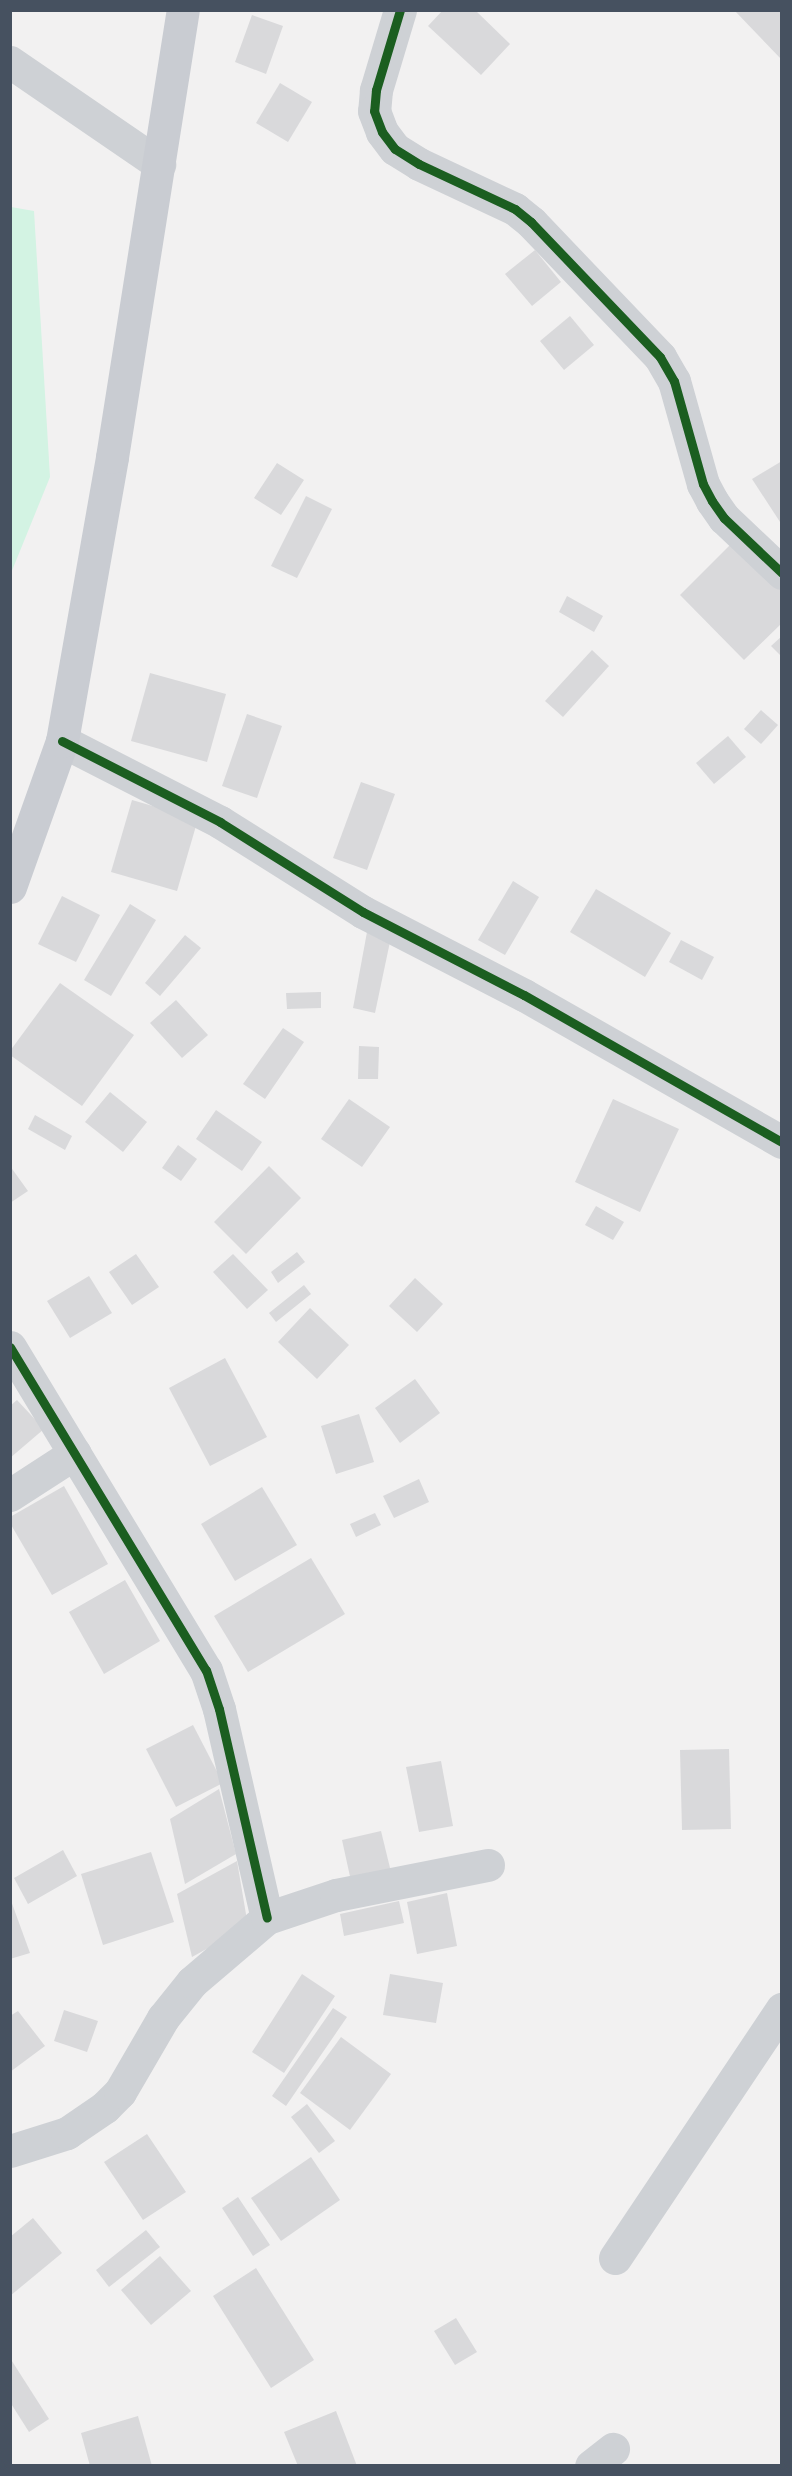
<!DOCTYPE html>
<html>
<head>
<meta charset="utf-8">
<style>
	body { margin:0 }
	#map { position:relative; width:792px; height:2476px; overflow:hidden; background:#f2f1f1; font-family:Figtree,sans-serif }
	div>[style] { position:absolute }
	.green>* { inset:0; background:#d3f3e3 }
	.building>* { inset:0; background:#d9d9db }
	.minor>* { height:33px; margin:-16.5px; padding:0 16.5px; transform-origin:16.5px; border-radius:16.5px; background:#ced1d5 }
	.major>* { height:33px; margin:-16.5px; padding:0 16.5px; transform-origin:16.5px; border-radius:16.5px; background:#c9ccd2 }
	.cycleway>* { height:9px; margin:-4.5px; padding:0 4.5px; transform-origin:4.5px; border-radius:4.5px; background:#1b5e20 }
	span { translate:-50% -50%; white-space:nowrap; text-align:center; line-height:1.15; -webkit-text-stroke:4.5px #fff; paint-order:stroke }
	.frame { position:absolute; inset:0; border:12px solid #465160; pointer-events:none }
</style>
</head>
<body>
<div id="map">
	<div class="green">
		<div style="clip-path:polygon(11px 207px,34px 211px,50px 477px,11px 573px)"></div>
	</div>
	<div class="building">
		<div style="clip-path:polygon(443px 10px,475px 10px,510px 44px,481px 75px,428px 26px)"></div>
		<div style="clip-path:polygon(734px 10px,782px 10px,782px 60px)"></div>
		<div style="clip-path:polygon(252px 15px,283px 26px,266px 74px,235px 62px)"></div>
		<div style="clip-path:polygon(280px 83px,312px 102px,288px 142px,256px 123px)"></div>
		<div style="clip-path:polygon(535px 250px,561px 282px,532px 306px,505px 274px)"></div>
		<div style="clip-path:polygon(570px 316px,594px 345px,564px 370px,540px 341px)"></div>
		<div style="clip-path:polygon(782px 461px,782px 525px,752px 479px)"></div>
		<div style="clip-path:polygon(277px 463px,304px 480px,281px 515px,254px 498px)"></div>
		<div style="clip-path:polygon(306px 496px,332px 509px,297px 578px,271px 566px)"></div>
		<div style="clip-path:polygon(734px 541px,782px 590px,782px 623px,744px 660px,680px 595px)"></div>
		<div style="clip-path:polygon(567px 596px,603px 616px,594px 632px,559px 612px)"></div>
		<div style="clip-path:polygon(782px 636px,782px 657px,771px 646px)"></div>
		<div style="clip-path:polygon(592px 650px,609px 666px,563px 717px,545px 701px)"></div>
		<div style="clip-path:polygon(150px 673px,226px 694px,207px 762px,131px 741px)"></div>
		<div style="clip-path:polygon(761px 710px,778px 725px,761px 744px,744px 729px)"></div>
		<div style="clip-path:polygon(247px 714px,282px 726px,257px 798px,222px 786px)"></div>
		<div style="clip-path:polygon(728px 736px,746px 757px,714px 784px,696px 763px)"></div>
		<div style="clip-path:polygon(361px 782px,395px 794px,367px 870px,333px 858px)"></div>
		<div style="clip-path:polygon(132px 800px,198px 819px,177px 891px,111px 872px)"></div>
		<div style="clip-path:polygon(513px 881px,539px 897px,505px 955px,478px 940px)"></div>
		<div style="clip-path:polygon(596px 889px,671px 933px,645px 977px,570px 932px)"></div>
		<div style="clip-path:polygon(62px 896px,100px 915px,76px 962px,38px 944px)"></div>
		<div style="clip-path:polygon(130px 904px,156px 920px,111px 996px,84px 980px)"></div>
		<div style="clip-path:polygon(367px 932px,391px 937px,375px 1013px,353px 1008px)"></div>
		<div style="clip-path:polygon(185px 935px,201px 948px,160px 996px,145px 983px)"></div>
		<div style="clip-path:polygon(681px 940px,714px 957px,702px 980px,669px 962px)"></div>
		<div style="clip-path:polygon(60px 983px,134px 1035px,82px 1106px,10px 1055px,10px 1051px)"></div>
		<div style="clip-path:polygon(321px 992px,321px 1008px,287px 1009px,286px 993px)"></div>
		<div style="clip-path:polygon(176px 1000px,208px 1035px,182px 1058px,150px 1023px)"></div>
		<div style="clip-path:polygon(283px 1028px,304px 1042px,265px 1099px,243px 1084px)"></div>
		<div style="clip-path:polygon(359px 1046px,379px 1047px,378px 1079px,358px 1079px)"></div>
		<div style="clip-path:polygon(110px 1092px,147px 1122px,123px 1152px,85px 1122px)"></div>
		<div style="clip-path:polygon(349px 1099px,390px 1127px,362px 1167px,321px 1139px)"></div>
		<div style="clip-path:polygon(613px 1099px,679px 1129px,640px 1212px,575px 1182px)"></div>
		<div style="clip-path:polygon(216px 1110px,262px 1142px,242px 1171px,196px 1139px)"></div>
		<div style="clip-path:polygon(35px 1115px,72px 1136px,65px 1150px,28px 1129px)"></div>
		<div style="clip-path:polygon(178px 1145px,197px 1159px,181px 1181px,162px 1168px)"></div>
		<div style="clip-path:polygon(10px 1166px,28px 1191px,10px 1203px)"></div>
		<div style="clip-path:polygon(269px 1166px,301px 1198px,246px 1254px,214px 1222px)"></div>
		<div style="clip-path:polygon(596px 1206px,624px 1222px,613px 1240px,585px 1225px)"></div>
		<div style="clip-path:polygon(297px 1252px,305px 1262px,278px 1283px,271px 1272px)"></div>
		<div style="clip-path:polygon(136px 1254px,159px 1287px,132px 1305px,109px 1272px)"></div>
		<div style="clip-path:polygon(233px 1254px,268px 1290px,247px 1309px,213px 1272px)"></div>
		<div style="clip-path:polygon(89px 1276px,112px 1313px,70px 1338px,47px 1301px)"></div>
		<div style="clip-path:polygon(415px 1278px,443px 1304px,417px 1332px,389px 1306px)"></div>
		<div style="clip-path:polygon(304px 1285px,311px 1294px,276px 1322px,269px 1313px)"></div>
		<div style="clip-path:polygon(310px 1308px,349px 1345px,317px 1379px,278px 1342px)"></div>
		<div style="clip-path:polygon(225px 1358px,267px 1437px,210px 1466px,169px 1388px)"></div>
		<div style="clip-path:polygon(415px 1379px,440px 1413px,400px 1443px,375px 1408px)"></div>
		<div style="clip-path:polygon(17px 1400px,44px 1429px,10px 1458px,10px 1406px)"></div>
		<div style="clip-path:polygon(359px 1414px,374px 1462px,336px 1474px,321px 1426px)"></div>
		<div style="clip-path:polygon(419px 1479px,429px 1502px,394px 1518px,383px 1496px)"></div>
		<div style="clip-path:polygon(64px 1486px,108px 1564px,52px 1595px,10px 1523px,10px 1517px)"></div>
		<div style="clip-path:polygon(262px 1487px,297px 1545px,235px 1581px,201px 1524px)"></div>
		<div style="clip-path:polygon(375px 1513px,381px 1525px,356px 1537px,350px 1524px)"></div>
		<div style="clip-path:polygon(311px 1558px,345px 1614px,248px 1672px,214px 1616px)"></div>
		<div style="clip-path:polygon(125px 1580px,160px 1641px,104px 1674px,69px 1612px)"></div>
		<div style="clip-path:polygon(193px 1725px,223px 1783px,176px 1807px,146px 1749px)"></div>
		<div style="clip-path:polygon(729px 1749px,731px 1829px,682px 1830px,680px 1750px)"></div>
		<div style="clip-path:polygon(441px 1761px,453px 1826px,419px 1832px,406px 1767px)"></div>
		<div style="clip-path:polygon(219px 1789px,236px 1854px,185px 1884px,170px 1819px)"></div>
		<div style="clip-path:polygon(381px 1831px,391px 1872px,351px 1881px,342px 1840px)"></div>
		<div style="clip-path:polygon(63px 1850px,77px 1876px,28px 1904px,14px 1878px)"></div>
		<div style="clip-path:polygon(151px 1852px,174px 1922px,103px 1945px,81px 1874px)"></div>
		<div style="clip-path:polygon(237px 1861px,248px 1926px,192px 1957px,177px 1894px)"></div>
		<div style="clip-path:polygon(447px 1893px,457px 1946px,417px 1954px,407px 1902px)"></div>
		<div style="clip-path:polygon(10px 1898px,30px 1953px,10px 1959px)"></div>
		<div style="clip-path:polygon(399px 1901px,404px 1923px,344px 1936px,340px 1914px)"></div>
		<div style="clip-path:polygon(302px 1974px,335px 1996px,284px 2073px,252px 2052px)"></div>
		<div style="clip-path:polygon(390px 1974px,443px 1983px,436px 2023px,383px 2015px)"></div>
		<div style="clip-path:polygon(333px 2008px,347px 2017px,286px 2106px,272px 2096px)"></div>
		<div style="clip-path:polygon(64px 2010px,98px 2021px,87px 2052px,54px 2041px)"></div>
		<div style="clip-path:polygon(18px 2011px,45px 2046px,10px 2072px,10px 2016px)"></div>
		<div style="clip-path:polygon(341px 2037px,391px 2074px,350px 2130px,300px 2093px)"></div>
		<div style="clip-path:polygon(307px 2104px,335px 2141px,319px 2153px,291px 2117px)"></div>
		<div style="clip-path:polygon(147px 2134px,186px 2192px,143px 2220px,104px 2162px)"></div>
		<div style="clip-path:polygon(311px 2157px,340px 2200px,281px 2241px,251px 2198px)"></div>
		<div style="clip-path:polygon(238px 2197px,270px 2245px,253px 2256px,222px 2208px)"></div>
		<div style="clip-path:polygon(33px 2218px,62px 2253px,10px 2296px,10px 2237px)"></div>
		<div style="clip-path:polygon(146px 2230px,160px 2247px,109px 2287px,96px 2270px)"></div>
		<div style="clip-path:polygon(160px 2256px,191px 2291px,151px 2325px,121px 2290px)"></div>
		<div style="clip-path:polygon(256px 2268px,314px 2360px,271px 2388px,213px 2296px)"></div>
		<div style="clip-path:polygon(456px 2318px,477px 2352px,455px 2365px,434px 2331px)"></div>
		<div style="clip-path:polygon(10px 2358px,49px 2419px,29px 2432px,10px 2402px)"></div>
		<div style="clip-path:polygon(336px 2411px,357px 2466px,298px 2466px,284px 2432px)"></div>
		<div style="clip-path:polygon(138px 2416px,152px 2466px,90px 2466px,81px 2433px)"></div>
	</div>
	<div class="minor">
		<div style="left:400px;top:10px;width:84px;rotate:106.7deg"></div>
		<div style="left:376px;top:90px;width:21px;rotate:95deg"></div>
		<div style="left:374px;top:111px;width:22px;rotate:69deg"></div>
		<div style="left:382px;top:132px;width:21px;rotate:53deg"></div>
		<div style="left:395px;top:149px;width:28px;rotate:32deg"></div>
		<div style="left:419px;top:164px;width:106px;rotate:25.1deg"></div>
		<div style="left:515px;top:209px;width:21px;rotate:39deg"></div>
		<div style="left:531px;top:222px;width:187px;rotate:46.3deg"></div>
		<div style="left:660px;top:357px;width:28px;rotate:60deg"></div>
		<div style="left:674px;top:381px;width:107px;rotate:74.3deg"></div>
		<div style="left:703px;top:484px;width:19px;rotate:62deg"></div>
		<div style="left:712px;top:501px;width:21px;rotate:55deg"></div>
		<div style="left:724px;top:518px;width:80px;rotate:43.5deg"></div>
		<div style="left:10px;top:62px;width:181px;rotate:34.4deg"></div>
		<div style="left:62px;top:741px;width:178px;rotate:27.1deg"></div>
		<div style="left:220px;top:822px;width:169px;rotate:32.2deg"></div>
		<div style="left:363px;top:912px;width:181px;rotate:27.3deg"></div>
		<div style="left:524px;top:995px;width:297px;rotate:29.7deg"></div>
		<div style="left:10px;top:1347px;width:378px;rotate:58.8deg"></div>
		<div style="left:206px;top:1670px;width:41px;rotate:71.6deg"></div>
		<div style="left:219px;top:1709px;width:214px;rotate:77.1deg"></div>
		<div style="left:10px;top:1495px;width:77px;rotate:-32.9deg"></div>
		<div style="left:10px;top:2151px;width:60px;rotate:-17.5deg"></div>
		<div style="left:67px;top:2133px;width:46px;rotate:-34.4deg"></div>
		<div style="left:105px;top:2107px;width:21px;rotate:-45deg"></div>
		<div style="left:120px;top:2092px;width:86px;rotate:-59.8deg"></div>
		<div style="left:163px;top:2018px;width:46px;rotate:-51.1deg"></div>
		<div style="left:192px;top:1982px;width:99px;rotate:-40.5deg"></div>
		<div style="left:267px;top:1918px;width:73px;rotate:-18.4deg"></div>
		<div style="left:336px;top:1895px;width:155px;rotate:-11.2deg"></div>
		<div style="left:615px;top:2258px;width:300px;rotate:-56.2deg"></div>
		<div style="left:591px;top:2466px;width:28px;rotate:-38deg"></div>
	</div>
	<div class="major">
		<div style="left:10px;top:887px;width:155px;rotate:-70.4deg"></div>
		<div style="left:62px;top:741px;width:288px;rotate:-80deg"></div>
		<div style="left:112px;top:457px;width:453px;rotate:-81deg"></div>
	</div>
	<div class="cycleway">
		<div style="left:400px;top:10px;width:84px;rotate:106.7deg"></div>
		<div style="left:376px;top:90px;width:21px;rotate:95deg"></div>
		<div style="left:374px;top:111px;width:22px;rotate:69deg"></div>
		<div style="left:382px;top:132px;width:21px;rotate:53deg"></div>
		<div style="left:395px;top:149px;width:28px;rotate:32deg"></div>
		<div style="left:419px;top:164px;width:106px;rotate:25.1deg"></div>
		<div style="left:515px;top:209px;width:21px;rotate:39deg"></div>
		<div style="left:531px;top:222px;width:187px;rotate:46.3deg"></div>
		<div style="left:660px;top:357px;width:28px;rotate:60deg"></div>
		<div style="left:674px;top:381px;width:107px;rotate:74.3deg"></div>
		<div style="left:703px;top:484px;width:19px;rotate:62deg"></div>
		<div style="left:712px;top:501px;width:21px;rotate:55deg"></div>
		<div style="left:724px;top:518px;width:80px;rotate:43.5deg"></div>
		<div style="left:62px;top:741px;width:178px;rotate:27.1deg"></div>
		<div style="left:220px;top:822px;width:169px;rotate:32.2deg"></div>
		<div style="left:363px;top:912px;width:181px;rotate:27.3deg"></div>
		<div style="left:524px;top:995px;width:297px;rotate:29.7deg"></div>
		<div style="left:10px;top:1347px;width:378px;rotate:58.8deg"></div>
		<div style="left:206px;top:1670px;width:41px;rotate:71.6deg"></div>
		<div style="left:219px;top:1709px;width:214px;rotate:77.1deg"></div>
	</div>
	<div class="frame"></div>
</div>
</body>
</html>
